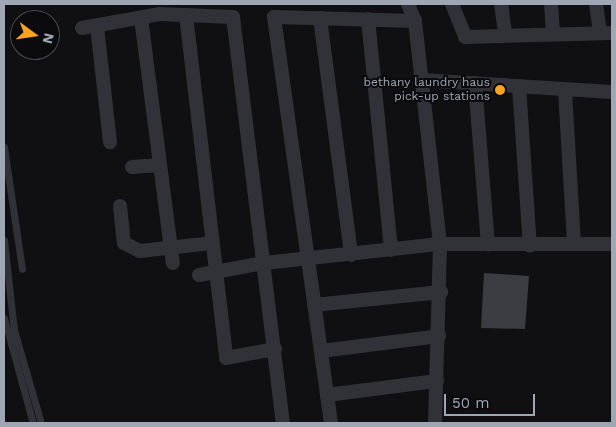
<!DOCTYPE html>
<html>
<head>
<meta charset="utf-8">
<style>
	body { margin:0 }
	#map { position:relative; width:616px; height:427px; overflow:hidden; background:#101012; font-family:"Work Sans",sans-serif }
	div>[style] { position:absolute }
	.building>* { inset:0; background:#3c3d42 }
	.lane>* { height:7px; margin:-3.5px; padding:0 3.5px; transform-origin:3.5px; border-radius:3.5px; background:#313237 }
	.street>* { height:14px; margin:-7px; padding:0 7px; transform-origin:7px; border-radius:7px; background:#313237 }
	.dots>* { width:14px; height:14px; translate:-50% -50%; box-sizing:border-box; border:2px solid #0b0b0d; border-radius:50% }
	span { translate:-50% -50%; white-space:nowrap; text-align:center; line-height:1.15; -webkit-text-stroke:4px #0b0b0d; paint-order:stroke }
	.poi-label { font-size:12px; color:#a0a7b4 }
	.right { translate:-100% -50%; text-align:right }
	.frame { position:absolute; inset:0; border:5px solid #a0a7b4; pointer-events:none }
	.north { position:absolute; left:10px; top:10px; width:50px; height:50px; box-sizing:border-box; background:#0b0b0d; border:1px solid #474950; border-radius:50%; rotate:104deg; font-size:14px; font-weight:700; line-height:20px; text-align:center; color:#a0a7b4 }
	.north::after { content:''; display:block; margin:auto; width:18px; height:22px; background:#ffa51b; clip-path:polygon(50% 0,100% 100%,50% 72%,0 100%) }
	.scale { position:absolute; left:444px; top:394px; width:91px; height:22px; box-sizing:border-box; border:2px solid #a0a7b4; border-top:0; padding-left:6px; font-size:15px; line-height:18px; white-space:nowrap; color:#a0a7b4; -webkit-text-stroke:4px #0b0b0d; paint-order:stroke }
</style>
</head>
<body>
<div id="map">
	<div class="building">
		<div style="clip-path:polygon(484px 273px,529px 276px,525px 329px,481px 328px)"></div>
	</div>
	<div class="lane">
		<div style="left:4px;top:147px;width:123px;rotate:81.6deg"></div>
		<div style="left:4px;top:240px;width:91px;rotate:83.7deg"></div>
		<div style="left:14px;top:330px;width:97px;rotate:73.8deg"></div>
		<div style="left:4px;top:318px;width:109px;rotate:74.6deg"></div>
	</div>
	<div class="street">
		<div style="left:408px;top:4px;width:18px;rotate:68deg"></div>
		<div style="left:415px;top:21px;width:224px;rotate:83.6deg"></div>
		<div style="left:440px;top:244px;width:179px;rotate:91.6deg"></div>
		<div style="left:452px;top:4px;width:35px;rotate:68deg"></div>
		<div style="left:465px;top:37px;width:147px;rotate:-1.6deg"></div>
		<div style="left:501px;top:4px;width:30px;rotate:82deg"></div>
		<div style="left:551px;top:4px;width:30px;rotate:86deg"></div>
		<div style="left:596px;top:4px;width:29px;rotate:82deg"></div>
		<div style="left:186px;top:15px;width:345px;rotate:83.3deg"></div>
		<div style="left:226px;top:358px;width:50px;rotate:-10.4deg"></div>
		<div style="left:141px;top:18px;width:247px;rotate:82.6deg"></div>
		<div style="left:320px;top:18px;width:239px;rotate:82.5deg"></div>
		<div style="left:368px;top:19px;width:232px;rotate:84.3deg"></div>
		<div style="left:97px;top:26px;width:117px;rotate:83.6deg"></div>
		<div style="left:82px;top:28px;width:78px;rotate:-10.3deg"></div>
		<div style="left:159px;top:14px;width:74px;rotate:2.3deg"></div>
		<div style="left:233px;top:17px;width:409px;rotate:83deg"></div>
		<div style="left:421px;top:80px;width:191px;rotate:3.6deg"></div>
		<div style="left:475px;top:83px;width:162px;rotate:85.4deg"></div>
		<div style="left:519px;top:86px;width:160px;rotate:86.1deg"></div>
		<div style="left:565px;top:91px;width:153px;rotate:86.6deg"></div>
		<div style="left:132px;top:167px;width:28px;rotate:-4deg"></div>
		<div style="left:120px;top:206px;width:37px;rotate:84deg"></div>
		<div style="left:124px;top:243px;width:18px;rotate:27deg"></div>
		<div style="left:140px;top:251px;width:72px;rotate:-6.3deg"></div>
		<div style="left:199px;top:275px;width:66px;rotate:-10.5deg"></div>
		<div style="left:264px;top:263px;width:177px;rotate:-6.2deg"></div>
		<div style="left:440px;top:244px;width:172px"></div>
		<div style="left:314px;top:305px;width:128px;rotate:-5.8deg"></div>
		<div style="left:321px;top:351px;width:119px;rotate:-7.2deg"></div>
		<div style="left:327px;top:395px;width:111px;rotate:-7.3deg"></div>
		<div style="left:331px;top:423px;width:410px;rotate:-98deg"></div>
		<div style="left:274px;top:17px;width:141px;rotate:1.6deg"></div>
	</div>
	<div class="dots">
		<div style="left:500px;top:90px;background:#ffa51b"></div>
	</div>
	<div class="poi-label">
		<span class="right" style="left:490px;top:90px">bethany laundry haus<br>pick-up stations</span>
	</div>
	<div class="frame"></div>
	<div class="north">N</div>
	<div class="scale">50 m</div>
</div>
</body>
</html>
